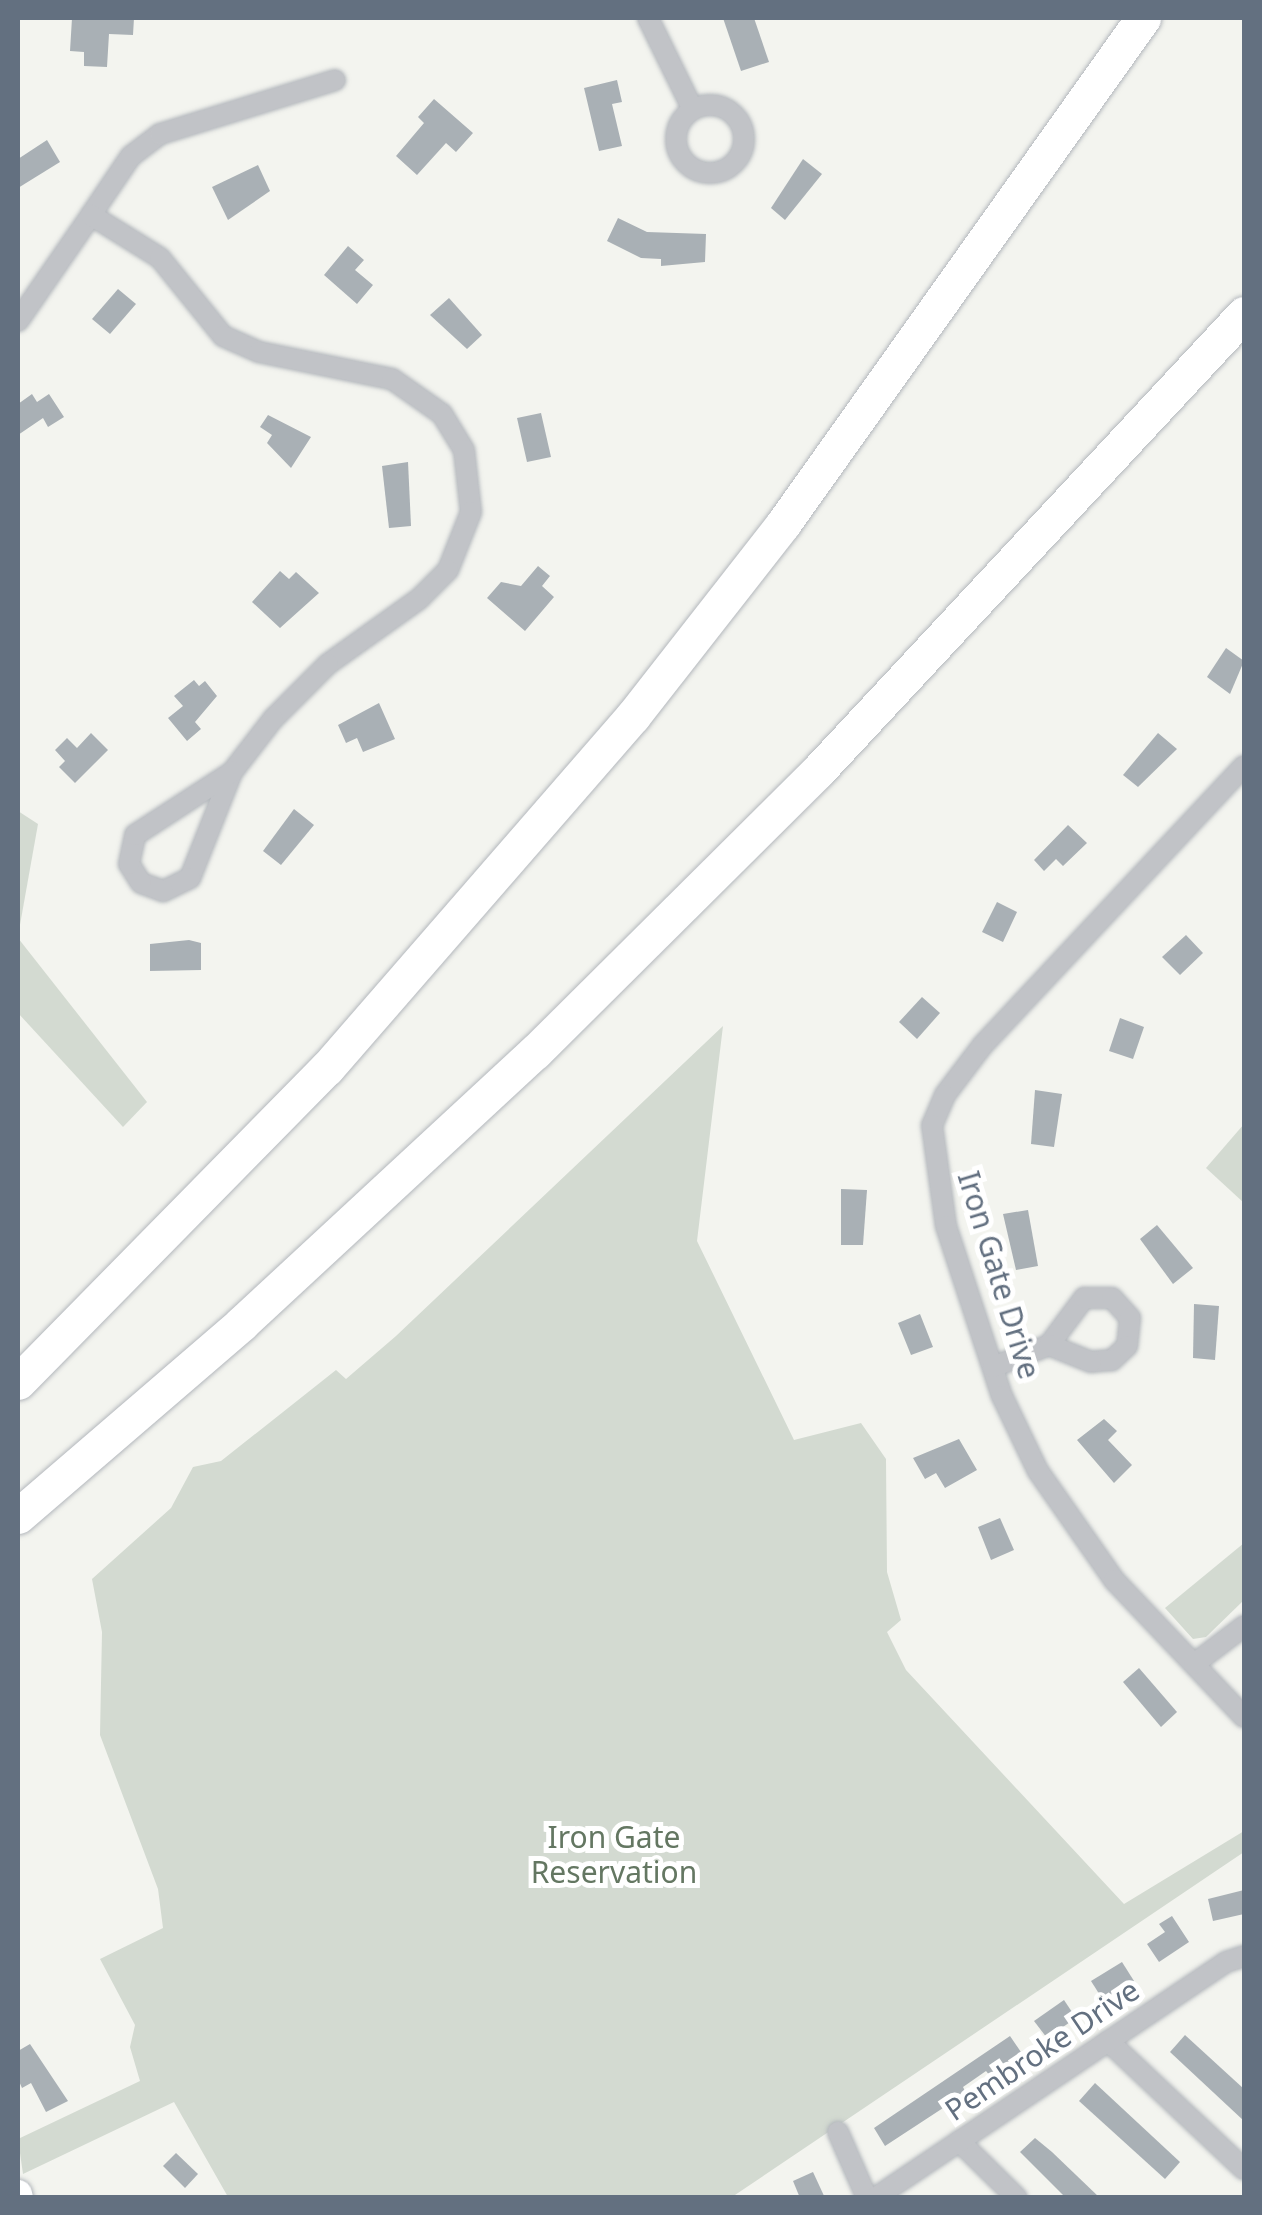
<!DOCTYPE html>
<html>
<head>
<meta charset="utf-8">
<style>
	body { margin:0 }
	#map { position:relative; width:1262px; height:2215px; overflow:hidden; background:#f3f4ef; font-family:"Noto Sans",sans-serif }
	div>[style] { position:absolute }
	.green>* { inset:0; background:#d3dad1 }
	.building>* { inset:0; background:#a9b0b5 }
	.roads { filter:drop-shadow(0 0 2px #b3b7bc) drop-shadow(0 0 2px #b3b7bc) }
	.minor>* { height:20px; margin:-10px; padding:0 10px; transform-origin:10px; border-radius:10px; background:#c1c3c7 }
	.minor>.ring { margin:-10px; padding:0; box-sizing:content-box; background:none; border:20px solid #c1c3c7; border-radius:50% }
	.secondary>* { height:28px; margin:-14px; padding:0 14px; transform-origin:14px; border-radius:14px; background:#fff }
	.motorway>* { height:35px; margin:-17.5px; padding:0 17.5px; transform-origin:17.5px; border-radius:17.5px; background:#fff }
	span { translate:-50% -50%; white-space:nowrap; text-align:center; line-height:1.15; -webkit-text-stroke:10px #fff; paint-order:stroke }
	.street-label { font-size:30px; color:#637080 }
	.park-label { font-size:30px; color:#647762 }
	.frame { position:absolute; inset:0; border:20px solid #637080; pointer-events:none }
</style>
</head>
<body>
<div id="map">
	<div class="green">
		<div style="clip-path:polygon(18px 811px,38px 824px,18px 936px)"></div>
		<div style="clip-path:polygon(18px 938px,147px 1102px,123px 1127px,18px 1013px)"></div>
		<div style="clip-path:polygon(723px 1026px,697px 1241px,794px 1440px,861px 1423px,886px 1459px,887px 1572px,901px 1620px,887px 1632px,906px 1670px,1124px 1904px,1244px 1831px,1244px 1852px,732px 2197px,228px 2197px,174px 2102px,23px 2174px,18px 2139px,140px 2081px,130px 2047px,135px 2025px,100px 1959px,163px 1928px,158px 1889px,100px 1735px,102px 1632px,92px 1579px,171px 1508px,193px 1467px,221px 1461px,336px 1370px,346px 1379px,396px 1336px)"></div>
		<div style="clip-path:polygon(1244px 1124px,1244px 1203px,1206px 1168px)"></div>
		<div style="clip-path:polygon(1244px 1543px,1244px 1600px,1206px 1637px,1193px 1639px,1165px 1608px)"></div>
	</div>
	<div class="building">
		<div style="clip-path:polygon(72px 18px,134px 18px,133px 35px,109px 34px,107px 67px,84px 66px,84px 52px,70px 51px)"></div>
		<div style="clip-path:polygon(723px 18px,754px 18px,769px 62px,741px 71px)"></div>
		<div style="clip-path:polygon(617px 80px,622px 102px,612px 104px,622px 146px,599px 151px,584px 88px)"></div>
		<div style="clip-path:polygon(434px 99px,473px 133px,456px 152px,446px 143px,417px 175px,396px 156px,424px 123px,418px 117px)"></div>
		<div style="clip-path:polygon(47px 140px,60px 162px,18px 188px,18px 159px)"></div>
		<div style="clip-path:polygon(803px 159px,822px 174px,785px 220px,771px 208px)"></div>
		<div style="clip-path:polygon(258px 165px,270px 191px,228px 220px,212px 187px)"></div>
		<div style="clip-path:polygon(618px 218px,647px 232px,706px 234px,705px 262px,661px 266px,661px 259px,641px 258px,607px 241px)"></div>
		<div style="clip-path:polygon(348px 246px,364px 260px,355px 270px,373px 285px,357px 304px,324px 275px)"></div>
		<div style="clip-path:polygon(118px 289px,136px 304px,110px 334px,92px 319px)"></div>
		<div style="clip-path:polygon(449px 298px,482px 335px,467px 349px,430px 315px)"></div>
		<div style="clip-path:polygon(32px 394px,37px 402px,49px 394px,64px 417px,48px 427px,43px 418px,18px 435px,18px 404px)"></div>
		<div style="clip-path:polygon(541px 413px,551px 457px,527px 462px,517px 418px)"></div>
		<div style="clip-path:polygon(268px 415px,311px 437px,291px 468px,267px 443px,272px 435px,260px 427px)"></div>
		<div style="clip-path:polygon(408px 462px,411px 526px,389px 528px,382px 466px)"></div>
		<div style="clip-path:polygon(538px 566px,550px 576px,542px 586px,554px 597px,525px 631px,487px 598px,501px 582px,521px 586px)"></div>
		<div style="clip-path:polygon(280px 571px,289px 579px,296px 572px,319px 593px,280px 628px,252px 602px)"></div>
		<div style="clip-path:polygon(1226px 648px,1244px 661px,1230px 694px,1207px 677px)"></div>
		<div style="clip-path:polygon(194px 680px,199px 686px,205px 681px,217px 696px,195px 722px,201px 729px,187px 741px,168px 718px,183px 706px,174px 696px)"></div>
		<div style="clip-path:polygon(379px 703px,395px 739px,363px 752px,357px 738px,346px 743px,338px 725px)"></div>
		<div style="clip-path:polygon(91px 733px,108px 750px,75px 783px,59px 767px,65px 761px,55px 750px,67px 738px,77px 748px)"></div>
		<div style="clip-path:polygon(1158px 733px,1177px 749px,1138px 787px,1123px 775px)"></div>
		<div style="clip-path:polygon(294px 809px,314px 825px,281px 865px,263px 851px)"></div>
		<div style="clip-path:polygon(1068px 825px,1087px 843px,1063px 866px,1056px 859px,1044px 871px,1034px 860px)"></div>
		<div style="clip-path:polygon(997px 902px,1017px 912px,1003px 942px,982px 932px)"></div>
		<div style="clip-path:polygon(1186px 935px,1203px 953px,1180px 975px,1162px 957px)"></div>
		<div style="clip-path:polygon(189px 940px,201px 943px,201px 970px,150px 971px,150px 944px)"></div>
		<div style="clip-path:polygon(922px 997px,940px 1013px,917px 1039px,899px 1022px)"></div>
		<div style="clip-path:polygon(1120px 1018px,1144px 1027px,1133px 1059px,1109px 1051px)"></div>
		<div style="clip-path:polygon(1035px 1090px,1062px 1094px,1054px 1147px,1031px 1144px)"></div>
		<div style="clip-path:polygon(841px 1189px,867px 1190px,863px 1245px,841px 1245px)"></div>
		<div style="clip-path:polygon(1028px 1210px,1038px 1266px,1016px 1270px,1003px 1214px)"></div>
		<div style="clip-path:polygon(1157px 1225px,1193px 1268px,1173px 1284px,1140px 1239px)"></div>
		<div style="clip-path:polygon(1194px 1304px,1219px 1306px,1215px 1360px,1193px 1358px)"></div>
		<div style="clip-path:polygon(920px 1314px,933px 1347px,911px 1355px,898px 1323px)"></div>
		<div style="clip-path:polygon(1104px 1419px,1117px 1431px,1108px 1440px,1132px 1465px,1114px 1483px,1077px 1440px)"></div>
		<div style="clip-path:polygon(959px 1439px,977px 1470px,945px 1488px,936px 1473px,925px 1479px,913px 1458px)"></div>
		<div style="clip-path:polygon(1000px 1518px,1014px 1550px,991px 1560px,978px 1527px)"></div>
		<div style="clip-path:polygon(1139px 1668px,1177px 1712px,1161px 1727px,1123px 1682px)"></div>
		<div style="clip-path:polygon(1244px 1890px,1244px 1914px,1213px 1921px,1208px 1899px)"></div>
		<div style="clip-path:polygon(1172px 1916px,1189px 1942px,1159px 1962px,1147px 1944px,1165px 1932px,1159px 1924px)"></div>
		<div style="clip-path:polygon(1122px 1962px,1134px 1981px,1103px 2000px,1091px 1981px)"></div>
		<div style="clip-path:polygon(1064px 2000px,1076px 2018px,1047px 2038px,1034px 2021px)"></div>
		<div style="clip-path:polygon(1185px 2035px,1244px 2089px,1244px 2121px,1170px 2052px)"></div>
		<div style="clip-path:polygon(1010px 2036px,1023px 2055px,990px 2076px,986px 2071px,963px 2087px,966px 2093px,885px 2146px,874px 2128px)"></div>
		<div style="clip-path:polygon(30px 2044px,68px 2101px,46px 2112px,31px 2083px,22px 2088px,18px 2079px,18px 2051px)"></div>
		<div style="clip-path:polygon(1095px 2083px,1180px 2162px,1165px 2179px,1079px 2101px)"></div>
		<div style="clip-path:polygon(1035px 2138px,1052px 2152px,1100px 2198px,1066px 2198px,1020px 2152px)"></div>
		<div style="clip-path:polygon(176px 2153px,198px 2174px,185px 2188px,163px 2166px)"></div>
		<div style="clip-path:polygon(813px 2172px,825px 2198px,800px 2198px,793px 2181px)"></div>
	</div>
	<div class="roads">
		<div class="minor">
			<div style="left:648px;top:18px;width:102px;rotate:63.9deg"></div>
			<div class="ring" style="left:676px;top:105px;width:48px;height:48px"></div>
			<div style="left:91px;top:215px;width:71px;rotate:-55.9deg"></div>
			<div style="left:131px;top:156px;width:36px;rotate:-37deg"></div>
			<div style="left:160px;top:134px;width:183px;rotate:-17.1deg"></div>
			<div style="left:18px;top:321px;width:129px;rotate:-55.4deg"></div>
			<div style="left:91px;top:215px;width:81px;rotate:31.9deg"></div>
			<div style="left:160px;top:258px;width:100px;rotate:51.1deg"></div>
			<div style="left:223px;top:336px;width:39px;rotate:24deg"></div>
			<div style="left:259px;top:352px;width:136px;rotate:11.5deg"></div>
			<div style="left:392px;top:379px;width:61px;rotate:35deg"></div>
			<div style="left:442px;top:414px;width:42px;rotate:58.6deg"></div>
			<div style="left:464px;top:450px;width:62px;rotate:83.6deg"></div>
			<div style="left:471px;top:512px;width:62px;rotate:111.6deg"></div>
			<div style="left:448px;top:570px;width:41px;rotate:135deg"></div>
			<div style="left:419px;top:599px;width:112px;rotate:144.5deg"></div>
			<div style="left:328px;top:664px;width:78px;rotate:135deg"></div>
			<div style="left:273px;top:719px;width:67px;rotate:127.7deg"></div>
			<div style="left:232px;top:772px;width:114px;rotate:111.6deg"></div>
			<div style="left:190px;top:878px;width:30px;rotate:154deg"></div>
			<div style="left:163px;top:891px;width:23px;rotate:-160deg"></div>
			<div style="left:141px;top:883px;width:22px;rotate:-122deg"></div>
			<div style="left:129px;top:864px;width:30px;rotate:-78deg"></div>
			<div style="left:135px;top:835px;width:116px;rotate:-33deg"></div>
			<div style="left:1244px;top:766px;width:383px;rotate:133.1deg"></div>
			<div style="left:982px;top:1046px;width:61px;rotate:127.1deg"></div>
			<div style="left:945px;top:1095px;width:33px;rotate:113deg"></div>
			<div style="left:932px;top:1125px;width:102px;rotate:82.1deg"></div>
			<div style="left:946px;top:1226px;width:179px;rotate:71.8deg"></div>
			<div style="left:1002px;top:1396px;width:83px;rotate:64.4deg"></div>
			<div style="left:1038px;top:1471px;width:133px;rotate:55.1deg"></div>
			<div style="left:1114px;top:1580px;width:189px;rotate:46.5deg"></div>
			<div style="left:993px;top:1367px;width:60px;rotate:-21.4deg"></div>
			<div style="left:1049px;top:1345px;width:59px;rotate:-53.3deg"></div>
			<div style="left:1084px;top:1298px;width:28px"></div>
			<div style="left:1112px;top:1298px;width:27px;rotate:48deg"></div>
			<div style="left:1130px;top:1318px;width:28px;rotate:96deg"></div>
			<div style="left:1127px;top:1346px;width:21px;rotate:137deg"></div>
			<div style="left:1112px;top:1360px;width:21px;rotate:175deg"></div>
			<div style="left:1091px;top:1362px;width:45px;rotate:-158deg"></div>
			<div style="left:1194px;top:1664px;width:63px;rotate:-37.2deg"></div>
			<div style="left:1108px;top:2041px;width:187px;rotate:43.3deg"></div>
			<div style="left:838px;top:2132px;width:72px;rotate:66.3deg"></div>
			<div style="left:959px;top:2141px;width:81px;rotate:44.5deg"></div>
			<div style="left:875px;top:2198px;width:423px;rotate:-33.9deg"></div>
			<div style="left:1226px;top:1962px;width:19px;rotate:-18deg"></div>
		</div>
		<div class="secondary">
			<div style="left:18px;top:2194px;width:4px;rotate:76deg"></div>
		</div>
		<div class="motorway">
			<div style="left:18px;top:1382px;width:441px;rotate:-45.5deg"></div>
			<div style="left:327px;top:1068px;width:466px;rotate:-49deg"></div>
			<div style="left:633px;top:716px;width:244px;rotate:-52deg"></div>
			<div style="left:783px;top:524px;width:621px;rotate:-54.57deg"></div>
			<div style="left:18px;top:1516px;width:296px;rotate:-40.7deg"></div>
			<div style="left:242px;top:1323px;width:399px;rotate:-42.8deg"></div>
			<div style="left:535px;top:1052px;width:397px;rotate:-44.8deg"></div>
			<div style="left:817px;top:772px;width:626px;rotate:-47.01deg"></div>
		</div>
	</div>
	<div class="street-label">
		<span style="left:999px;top:1275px;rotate:73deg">Iron Gate Drive</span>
		<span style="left:1042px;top:2050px;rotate:-34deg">Pembroke Drive</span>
	</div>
	<div class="park-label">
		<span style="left:614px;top:1854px">Iron Gate<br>Reservation</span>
	</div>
	<div class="frame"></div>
</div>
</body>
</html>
